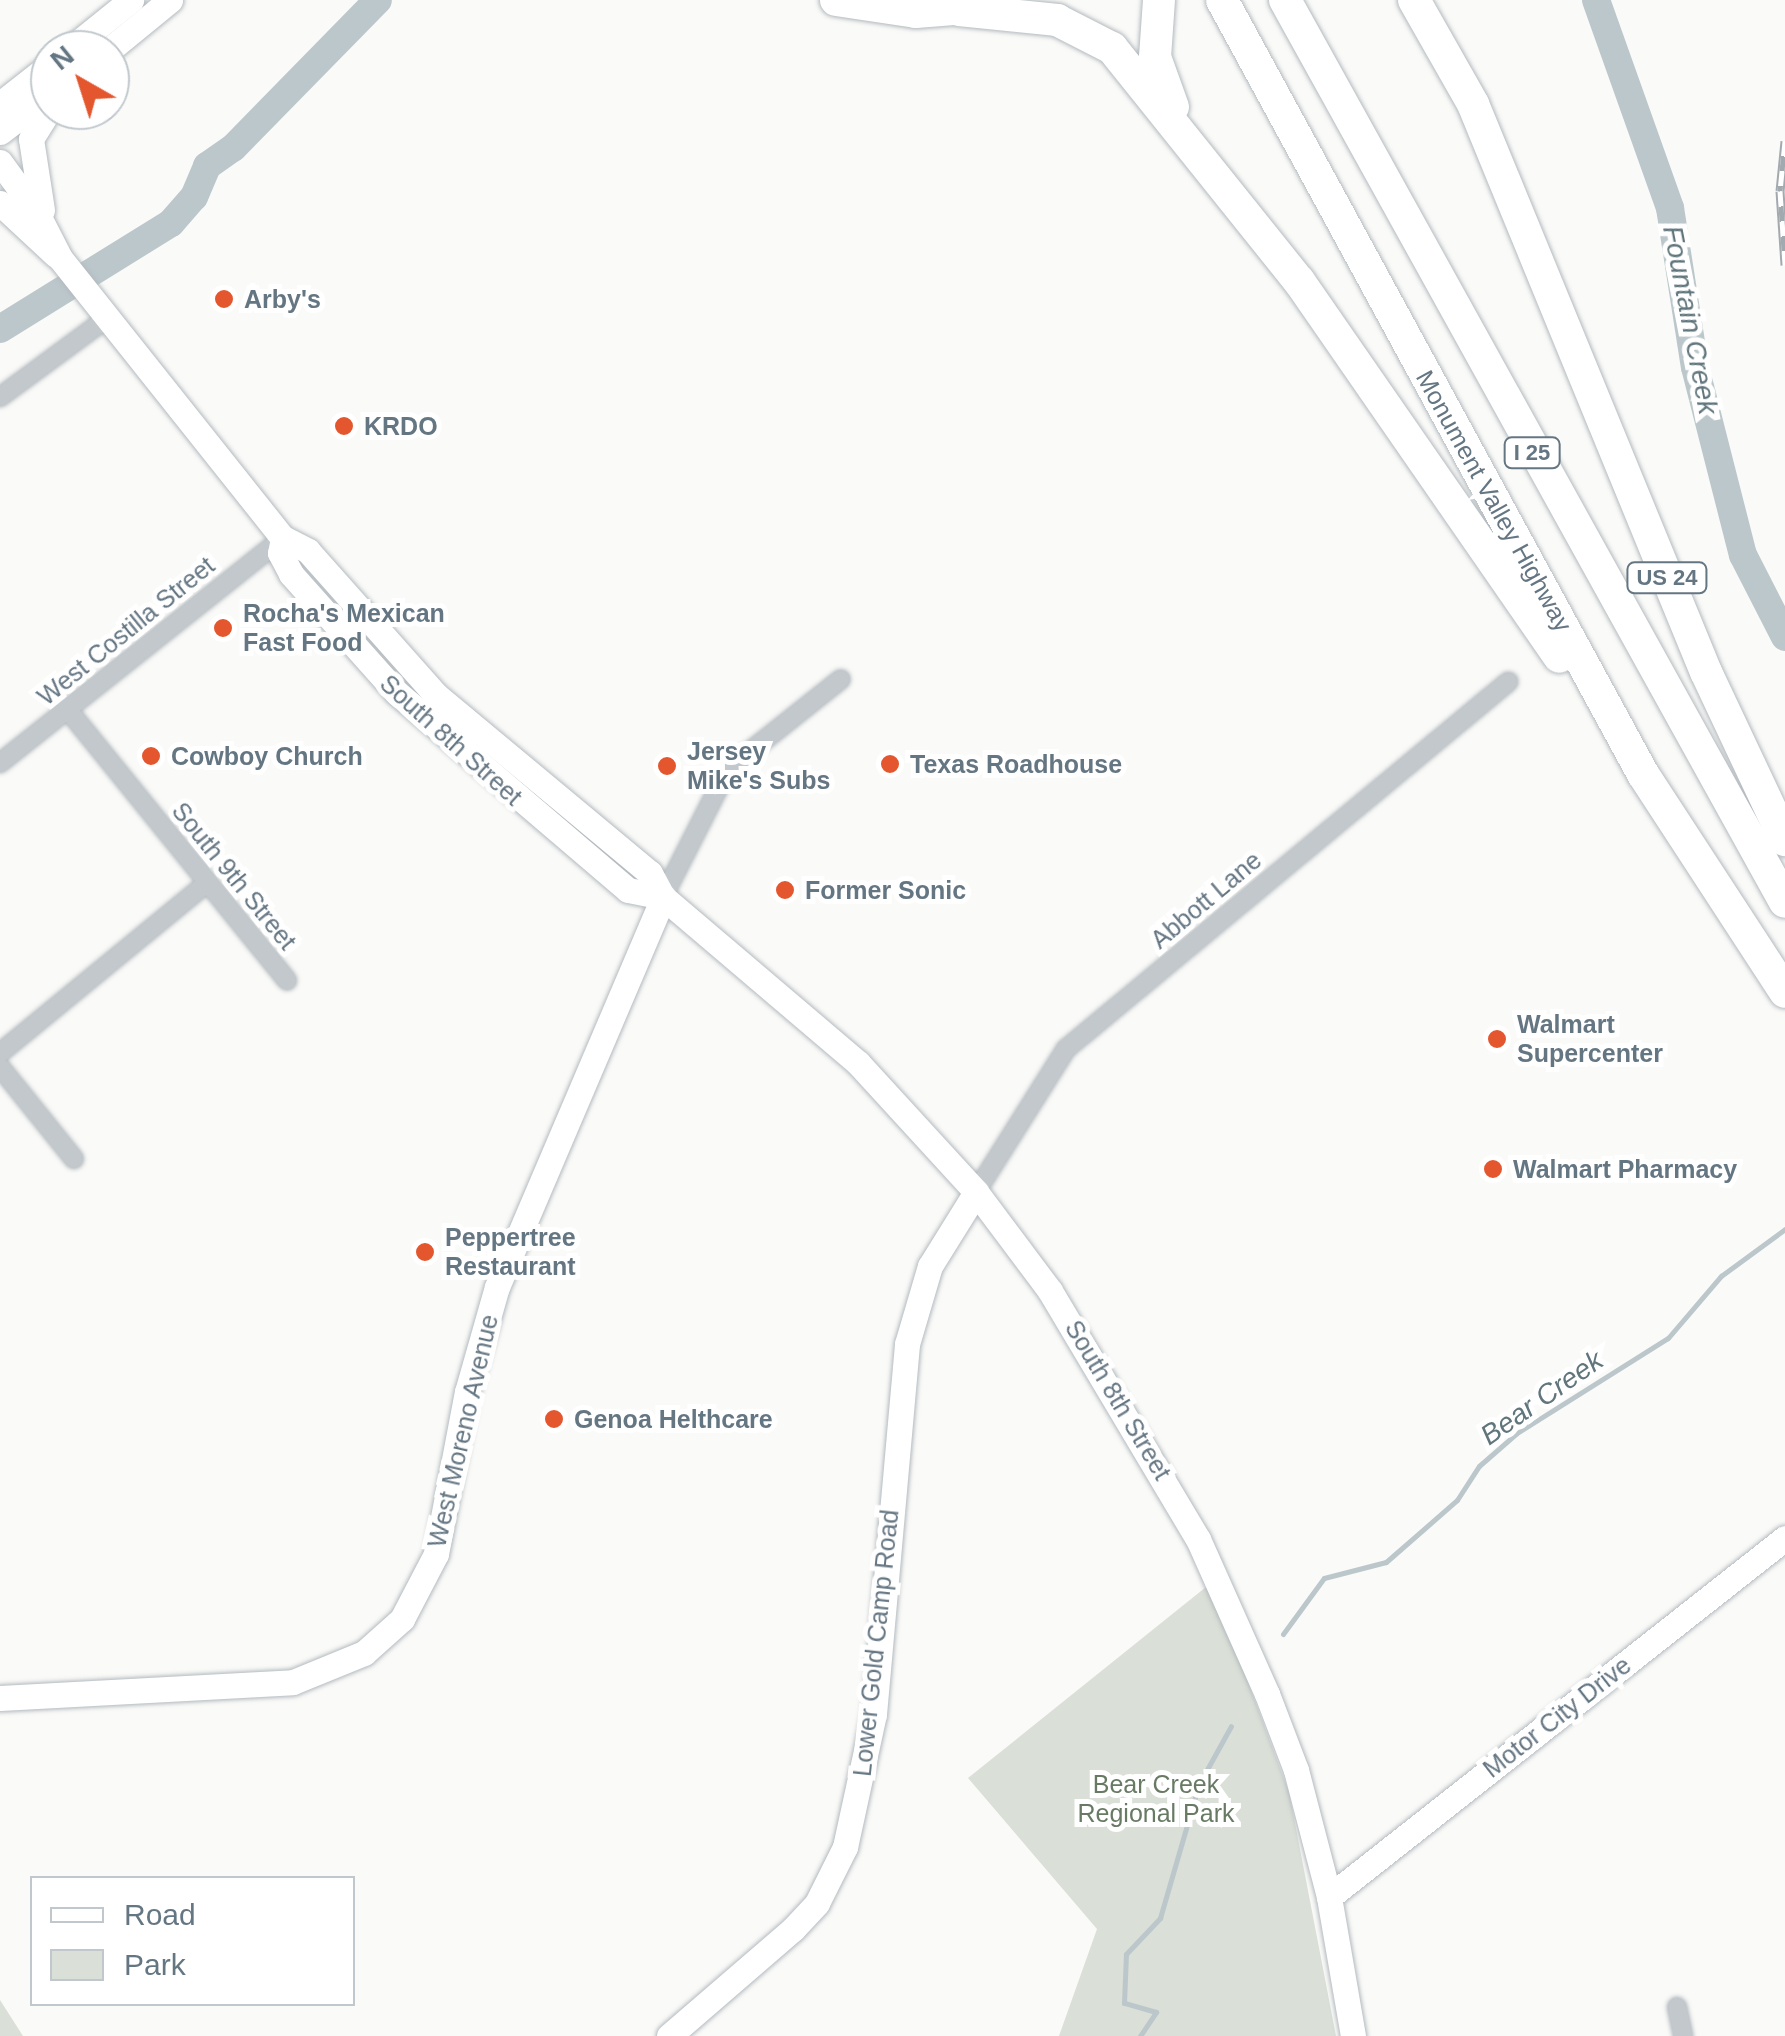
<!DOCTYPE html>
<html>
<head>
<meta charset="utf-8">
<style>
	body { margin:0 }
	#map { position:relative; width:1785px; height:2036px; overflow:hidden; background:#fafaf8; font-family:Arial,sans-serif }
	div>[style] { position:absolute }
	.green>* { inset:0; background:#dadfd7 }
	.stream>* { height:5px; margin:-2.5px; padding:0 2.5px; transform-origin:2.5px; border-radius:2.5px; background:#bbc7cb }
	.river>* { height:28px; margin:-14px; padding:0 14px; transform-origin:14px; border-radius:14px; background:#bbc7cb }
	.roads { filter:drop-shadow(0 0 2px #b3babf) drop-shadow(0 0 2px #b3babf) }
	.street>* { height:18px; margin:-9px; padding:0 9px; transform-origin:9px; border-radius:9px; background:#c3c8cc }
	.secondary>* { height:25px; margin:-12.5px; padding:0 12.5px; transform-origin:12.5px; border-radius:12.5px; background:#fff }
	.highway>* { height:32px; margin:-16px; padding:0 16px; transform-origin:16px; border-radius:16px; background:#fff }
	.rail>* { height:9px; margin-top:-4.5px; transform-origin:0; background:repeating-linear-gradient(90deg,#fff 0 15px,#a2aab0 0 30px); box-sizing:border-box; border-block:2px solid #a2aab0 }
	.dots>* { width:28px; height:28px; translate:-50% -50%; box-sizing:border-box; border:5px solid #fff; border-radius:50% }
	span { translate:-50% -50%; white-space:nowrap; text-align:center; line-height:1.15; -webkit-text-stroke:10px #fff; paint-order:stroke }
	.shield-label span { padding:2px 8px; background:#fff; border:2px solid; border-radius:8px; -webkit-text-stroke-width:0 }
	.shield-label { font-size:22px; color:#657683; font-weight:700 }
	.poi-label { font-size:25px; color:#657683; font-weight:700 }
	.left { translate:0 -50%; text-align:left }
	.street-label { font-size:25px; color:#657683 }
	.park-label { font-size:25px; color:#687a64 }
	.water-label { font-size:28px; color:#60757c; font-style:italic }
	.legend { position:absolute; left:30px; top:1876px; width:325px; height:130px; box-sizing:border-box; background:#fff; border:2px solid #c1c8cd; margin:0; padding:12px 18px; list-style:none; font-size:30px; color:#657683 }
	.legend li { display:flex; align-items:center; gap:20px; height:50px }
	.legend b { width:50px; border:2px solid #c1c8cd }
	.north { position:absolute; left:30px; top:30px; width:100px; height:100px; box-sizing:border-box; background:#fff; border:2px solid #c1c8cd; border-radius:50%; rotate:321deg; font-size:28px; font-weight:700; line-height:40px; text-align:center; color:#657683 }
	.north::after { content:''; display:block; margin:auto; width:35px; height:45px; background:#e4572e; clip-path:polygon(50% 0,100% 100%,50% 72%,0 100%) }
</style>
</head>
<body>
<div id="map">
	<div class="green">
		<div style="clip-path:polygon(1211px 1583px,1289px 1792px,1336px 2036px,1059px 2036px,1097px 1929px,968px 1778px)"></div>
		<div style="clip-path:polygon(0 2000px,23px 2036px,0 2036px)"></div>
	</div>
	<div class="stream">
		<div style="left:1283px;top:1634px;width:69px;rotate:-53.8deg"></div>
		<div style="left:1324px;top:1578px;width:64px;rotate:-14.5deg"></div>
		<div style="left:1386px;top:1562px;width:94px;rotate:-41.1deg"></div>
		<div style="left:1457px;top:1500px;width:40px;rotate:-57.1deg"></div>
		<div style="left:1479px;top:1466px;width:50px;rotate:-41deg"></div>
		<div style="left:1517px;top:1433px;width:178px;rotate:-32.2deg"></div>
		<div style="left:1668px;top:1338px;width:82px;rotate:-49.5deg"></div>
		<div style="left:1721px;top:1276px;width:79px;rotate:-36.3deg"></div>
		<div style="left:1140px;top:2036px;width:29px;rotate:-56deg"></div>
		<div style="left:1156px;top:2012px;width:33px;rotate:-164deg"></div>
		<div style="left:1124px;top:2003px;width:49px;rotate:-87.7deg"></div>
		<div style="left:1126px;top:1954px;width:50px;rotate:-46.6deg"></div>
		<div style="left:1160px;top:1918px;width:140px;rotate:-73.8deg"></div>
		<div style="left:1199px;top:1784px;width:66px;rotate:-61.1deg"></div>
	</div>
	<div class="river">
		<div style="left:1596px;top:0;width:221px;rotate:70.4deg"></div>
		<div style="left:1670px;top:208px;width:161px;rotate:81.1deg"></div>
		<div style="left:1695px;top:367px;width:194px;rotate:75.7deg"></div>
		<div style="left:1743px;top:555px;width:92px;rotate:62.9deg"></div>
		<div style="left:0;top:329px;width:201px;rotate:-31.8deg"></div>
		<div style="left:171px;top:223px;width:35px;rotate:-49deg"></div>
		<div style="left:194px;top:197px;width:34px;rotate:-67deg"></div>
		<div style="left:207px;top:166px;width:32px;rotate:-35deg"></div>
		<div style="left:233px;top:148px;width:207px;rotate:-45.6deg"></div>
	</div>
	<div class="roads">
		<div class="street">
			<div style="left:0;top:397px;width:133px;rotate:-36.4deg"></div>
			<div style="left:68px;top:710px;width:348px;rotate:51deg"></div>
			<div style="left:0;top:763px;width:362px;rotate:-38.5deg"></div>
			<div style="left:663px;top:897px;width:144px;rotate:-63.1deg"></div>
			<div style="left:728px;top:769px;width:144px;rotate:-38.5deg"></div>
			<div style="left:0;top:1053px;width:268px;rotate:-39.4deg"></div>
			<div style="left:0;top:1067px;width:118px;rotate:51.2deg"></div>
			<div style="left:976px;top:1192px;width:169px;rotate:-57.8deg"></div>
			<div style="left:1066px;top:1049px;width:575px;rotate:-39.7deg"></div>
			<div style="left:1677px;top:2007px;width:30px;rotate:78deg"></div>
		</div>
		<div class="secondary">
			<div style="left:69px;top:50px;width:80px;rotate:-38.9deg"></div>
			<div style="left:109px;top:50px;width:79px;rotate:-39.3deg"></div>
			<div style="left:0;top:104px;width:63px;rotate:-38deg"></div>
			<div style="left:0;top:132px;width:63px;rotate:-37.2deg"></div>
			<div style="left:0;top:162px;width:63px;rotate:54deg"></div>
			<div style="left:37px;top:213px;width:51px;rotate:62.9deg"></div>
			<div style="left:60px;top:258px;width:358px;rotate:51.5deg"></div>
			<div style="left:283px;top:538px;width:28px;rotate:27deg"></div>
			<div style="left:308px;top:551px;width:193px;rotate:48.4deg"></div>
			<div style="left:436px;top:695px;width:278px;rotate:39.8deg"></div>
			<div style="left:650px;top:873px;width:27px;rotate:62deg"></div>
			<div style="left:663px;top:897px;width:256px;rotate:40.4deg"></div>
			<div style="left:858px;top:1063px;width:175px;rotate:47.5deg"></div>
			<div style="left:976px;top:1192px;width:124px;rotate:53.2deg"></div>
			<div style="left:1050px;top:1291px;width:289px;rotate:59.2deg"></div>
			<div style="left:1198px;top:1539px;width:170px;rotate:66deg"></div>
			<div style="left:1267px;top:1694px;width:81px;rotate:69.1deg"></div>
			<div style="left:1296px;top:1770px;width:131px;rotate:75.4deg"></div>
			<div style="left:1329px;top:1897px;width:141px;rotate:80.2deg"></div>
			<div style="left:0;top:203px;width:76px;rotate:42.9deg"></div>
			<div style="left:42px;top:210px;width:72px;rotate:-98.8deg"></div>
			<div style="left:31px;top:139px;width:36px;rotate:-58deg"></div>
			<div style="left:283px;top:538px;width:15px;rotate:101deg"></div>
			<div style="left:280px;top:553px;width:24px;rotate:62deg"></div>
			<div style="left:291px;top:574px;width:158px;rotate:48.3deg"></div>
			<div style="left:396px;top:692px;width:305px;rotate:40.5deg"></div>
			<div style="left:628px;top:890px;width:36px;rotate:11deg"></div>
			<div style="left:0;top:1698px;width:293px;rotate:-3.1deg"></div>
			<div style="left:293px;top:1682px;width:77px;rotate:-22.2deg"></div>
			<div style="left:364px;top:1653px;width:51px;rotate:-41.8deg"></div>
			<div style="left:402px;top:1619px;width:73px;rotate:-62.4deg"></div>
			<div style="left:436px;top:1554px;width:165px;rotate:-79.2deg"></div>
			<div style="left:467px;top:1392px;width:109px;rotate:-74.1deg"></div>
			<div style="left:497px;top:1287px;width:424px;rotate:-66.9deg"></div>
			<div style="left:1329px;top:1897px;width:580px;rotate:-38.21deg"></div>
			<div style="left:669px;top:2036px;width:164px;rotate:-40.8deg"></div>
			<div style="left:793px;top:1929px;width:35px;rotate:-47deg"></div>
			<div style="left:817px;top:1903px;width:63px;rotate:-63.4deg"></div>
			<div style="left:845px;top:1847px;width:136px;rotate:-77.7deg"></div>
			<div style="left:874px;top:1714px;width:371px;rotate:-84.9deg"></div>
			<div style="left:907px;top:1344px;width:81px;rotate:-73.6deg"></div>
			<div style="left:930px;top:1266px;width:87px;rotate:-58.1deg"></div>
		</div>
		<div class="highway">
			<div style="left:836px;top:0;width:81px;rotate:8.5deg"></div>
			<div style="left:916px;top:12px;width:63px;rotate:-4.5deg"></div>
			<div style="left:1159px;top:0;width:57px;rotate:94deg"></div>
			<div style="left:1155px;top:57px;width:53px;rotate:70.2deg"></div>
			<div style="left:1222px;top:0;width:881px;rotate:61.46deg"></div>
			<div style="left:1643px;top:774px;width:260px;rotate:56.9deg"></div>
			<div style="left:1285px;top:0;width:1031px;rotate:61deg"></div>
			<div style="left:1414px;top:0;width:120px;rotate:60.4deg"></div>
			<div style="left:1473px;top:104px;width:614px;rotate:67.7deg"></div>
			<div style="left:1706px;top:672px;width:186px;rotate:64.8deg"></div>
			<div style="left:959px;top:10px;width:99px;rotate:5.8deg"></div>
			<div style="left:1057px;top:20px;width:62px;rotate:27deg"></div>
			<div style="left:1112px;top:48px;width:299px;rotate:51.3deg"></div>
			<div style="left:1299px;top:281px;width:457px;rotate:55.3deg"></div>
		</div>
	</div>
	<div class="rail">
		<div style="left:1785px;top:141px;width:50px;rotate:95.7deg"></div>
		<div style="left:1780px;top:191px;width:74px;rotate:86.1deg"></div>
	</div>
	<div class="dots">
		<div style="left:224px;top:299px;background:#e4572e"></div>
		<div style="left:344px;top:426px;background:#e4572e"></div>
		<div style="left:223px;top:628px;background:#e4572e"></div>
		<div style="left:151px;top:756px;background:#e4572e"></div>
		<div style="left:890px;top:764px;background:#e4572e"></div>
		<div style="left:667px;top:766px;background:#e4572e"></div>
		<div style="left:785px;top:890px;background:#e4572e"></div>
		<div style="left:1497px;top:1039px;background:#e4572e"></div>
		<div style="left:1493px;top:1169px;background:#e4572e"></div>
		<div style="left:425px;top:1252px;background:#e4572e"></div>
		<div style="left:554px;top:1419px;background:#e4572e"></div>
	</div>
	<div class="shield-label">
		<span style="left:1532px;top:453px">I 25</span>
		<span style="left:1667px;top:578px">US 24</span>
	</div>
	<div class="poi-label">
		<span class="left" style="left:244px;top:299px">Arby's</span>
		<span class="left" style="left:364px;top:426px">KRDO</span>
		<span class="left" style="left:243px;top:628px">Rocha's Mexican<br>Fast Food</span>
		<span class="left" style="left:687px;top:766px">Jersey<br>Mike's Subs</span>
		<span class="left" style="left:171px;top:756px">Cowboy Church</span>
		<span class="left" style="left:910px;top:764px">Texas Roadhouse</span>
		<span class="left" style="left:805px;top:890px">Former Sonic</span>
		<span class="left" style="left:1517px;top:1039px">Walmart<br>Supercenter</span>
		<span class="left" style="left:1513px;top:1169px">Walmart Pharmacy</span>
		<span class="left" style="left:445px;top:1252px">Peppertree<br>Restaurant</span>
		<span class="left" style="left:574px;top:1419px">Genoa Helthcare</span>
	</div>
	<div class="street-label">
		<span style="left:1494px;top:501px;rotate:61deg">Monument Valley Highway</span>
		<span style="left:126px;top:631px;rotate:-39deg">West Costilla Street</span>
		<span style="left:451px;top:740px;rotate:42deg">South 8th Street</span>
		<span style="left:234px;top:876px;rotate:51deg">South 9th Street</span>
		<span style="left:1206px;top:900px;rotate:-40deg">Abbott Lane</span>
		<span style="left:1118px;top:1400px;rotate:59deg">South 8th Street</span>
		<span style="left:463px;top:1431px;rotate:-77deg">West Moreno Avenue</span>
		<span style="left:876px;top:1643px;rotate:-84deg">Lower Gold Camp Road</span>
		<span style="left:1557px;top:1717px;rotate:-38deg">Motor City Drive</span>
	</div>
	<div class="park-label">
		<span style="left:1156px;top:1799px">Bear Creek<br>Regional Park</span>
	</div>
	<div class="water-label">
		<span style="left:1690px;top:320px;rotate:79deg">Fountain Creek</span>
		<span style="left:1542px;top:1398px;rotate:-35deg">Bear Creek</span>
	</div>
	<ul class="legend">
	<li><b style="height:12px;background:#fff"></b>Road</li>
	<li><b style="height:28px;background:#dadfd7"></b>Park</li>
	</ul>
	<div class="north">N</div>
</div>
</body>
</html>
